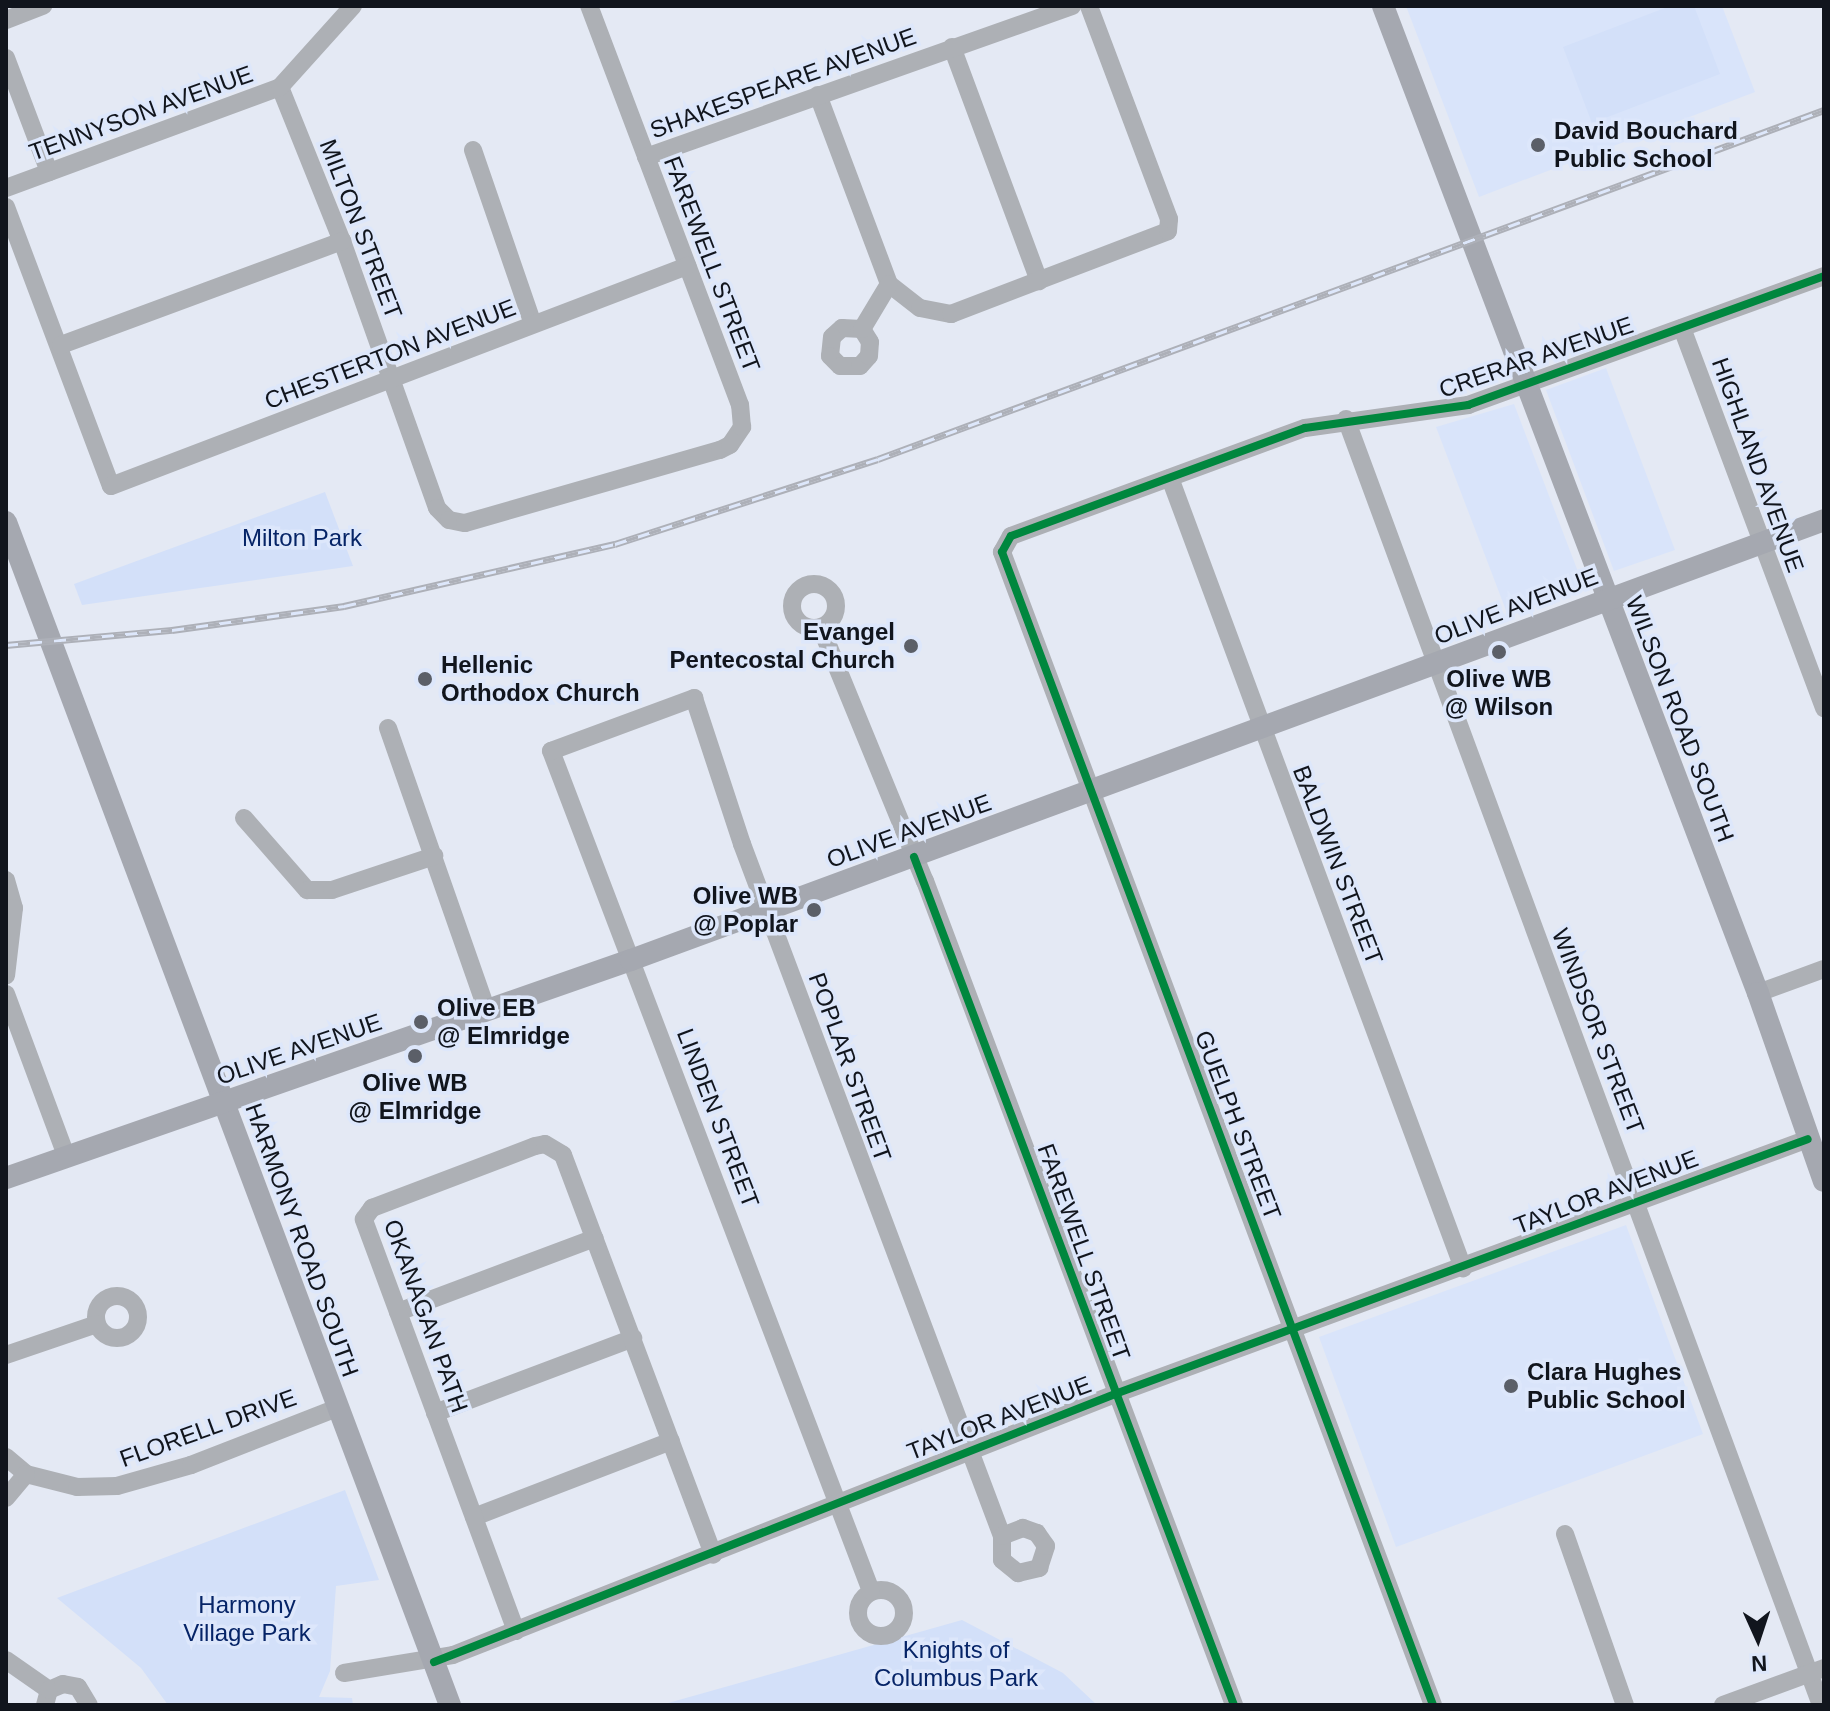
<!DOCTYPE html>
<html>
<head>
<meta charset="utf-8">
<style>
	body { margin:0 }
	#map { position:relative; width:1830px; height:1711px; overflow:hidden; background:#e4e9f4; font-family:Arial,sans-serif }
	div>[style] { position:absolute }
	.built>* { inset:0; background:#d9e4fa }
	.green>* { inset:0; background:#d3e0f9 }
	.minor>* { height:18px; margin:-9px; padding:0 9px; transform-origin:9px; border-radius:9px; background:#adb0b5 }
	.minor>.ring { margin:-9px; padding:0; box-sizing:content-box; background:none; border:18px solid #adb0b5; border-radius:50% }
	.major>* { height:22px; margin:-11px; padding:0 11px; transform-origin:11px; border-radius:11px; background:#a5a8b0 }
	.rail>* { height:7px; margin-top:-3.5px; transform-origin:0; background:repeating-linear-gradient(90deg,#dde7fb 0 12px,#adb0b8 0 24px); box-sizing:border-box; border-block:2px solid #adb0b8 }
	.cycleway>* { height:8px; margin:-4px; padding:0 4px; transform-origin:4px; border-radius:4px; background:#00873e }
	.dots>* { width:22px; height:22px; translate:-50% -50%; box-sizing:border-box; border:4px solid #dde7fb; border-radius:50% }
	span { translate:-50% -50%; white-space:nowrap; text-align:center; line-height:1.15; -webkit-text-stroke:7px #dde7fb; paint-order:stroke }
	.street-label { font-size:24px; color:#11151d }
	.poi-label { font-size:24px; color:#11151d; font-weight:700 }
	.left { translate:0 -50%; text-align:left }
	.right { translate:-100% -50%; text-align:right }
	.park-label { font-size:24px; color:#062467 }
	.frame { position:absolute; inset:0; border:8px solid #11151d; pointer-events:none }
	.north { position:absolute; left:1718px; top:1599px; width:80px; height:80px; -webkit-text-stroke:6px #dde7fb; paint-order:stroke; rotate:177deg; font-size:22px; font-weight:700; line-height:32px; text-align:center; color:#11151d }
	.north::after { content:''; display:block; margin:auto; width:28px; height:36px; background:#11151d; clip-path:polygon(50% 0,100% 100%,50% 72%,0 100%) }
</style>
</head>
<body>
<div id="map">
	<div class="built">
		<div style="clip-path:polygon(1406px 6px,1722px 6px,1755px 92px,1479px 197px)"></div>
		<div style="clip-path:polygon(1606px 368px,1675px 550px,1614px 571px,1546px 390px)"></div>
		<div style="clip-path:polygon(1514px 404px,1585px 590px,1507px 613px,1436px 427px)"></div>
		<div style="clip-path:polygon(1626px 1225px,1703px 1434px,1396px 1547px,1319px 1337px)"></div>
	</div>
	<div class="green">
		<div style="clip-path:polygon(1670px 6px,1694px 6px,1720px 74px,1592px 123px,1563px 47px)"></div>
		<div style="clip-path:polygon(325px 492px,353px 566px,82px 605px,74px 584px)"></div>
		<div style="clip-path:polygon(345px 1490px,379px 1580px,336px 1586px,330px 1671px,319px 1697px,352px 1698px,353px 1705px,168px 1705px,141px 1668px,57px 1598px)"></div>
		<div style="clip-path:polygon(962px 1620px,1063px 1673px,1097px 1705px,661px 1705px)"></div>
	</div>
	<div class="minor">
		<div style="left:6px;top:20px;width:40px;rotate:-21deg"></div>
		<div style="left:952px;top:47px;width:250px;rotate:69.6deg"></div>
		<div style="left:6px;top:58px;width:122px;rotate:69.3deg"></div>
		<div style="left:280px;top:87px;width:166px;rotate:68.1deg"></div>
		<div style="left:342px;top:241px;width:283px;rotate:70.4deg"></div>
		<div style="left:437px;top:508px;width:17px;rotate:45deg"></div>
		<div style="left:449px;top:520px;width:16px;rotate:11deg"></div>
		<div style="left:465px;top:523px;width:265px;rotate:-16deg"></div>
		<div style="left:720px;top:450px;width:11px;rotate:-27deg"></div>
		<div style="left:730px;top:445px;width:22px;rotate:-56deg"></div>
		<div style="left:742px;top:427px;width:22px;rotate:-95deg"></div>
		<div style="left:740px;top:405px;width:427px;rotate:-110.7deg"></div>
		<div style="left:818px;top:95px;width:202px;rotate:69.4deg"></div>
		<div style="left:889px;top:284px;width:39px;rotate:38deg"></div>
		<div style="left:920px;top:308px;width:32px;rotate:11deg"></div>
		<div style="left:951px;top:314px;width:232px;rotate:-20.9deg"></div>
		<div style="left:1168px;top:231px;width:12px;rotate:-85deg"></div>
		<div style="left:1169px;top:219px;width:228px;rotate:-110.6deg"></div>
		<div style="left:473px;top:150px;width:184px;rotate:71deg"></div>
		<div style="left:646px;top:157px;width:452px;rotate:-19.5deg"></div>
		<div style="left:6px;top:188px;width:292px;rotate:-20.2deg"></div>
		<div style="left:280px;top:87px;width:109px;rotate:-48deg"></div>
		<div style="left:6px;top:207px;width:298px;rotate:69.4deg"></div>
		<div style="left:111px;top:486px;width:617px;rotate:-20.9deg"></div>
		<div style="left:1682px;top:328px;width:406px;rotate:69.5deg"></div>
		<div style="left:862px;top:329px;width:20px;rotate:-177deg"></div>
		<div style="left:842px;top:328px;width:13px;rotate:138deg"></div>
		<div style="left:832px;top:337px;width:19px;rotate:96deg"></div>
		<div style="left:830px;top:356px;width:14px;rotate:45deg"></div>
		<div style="left:840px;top:366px;width:20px"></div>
		<div style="left:860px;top:366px;width:13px;rotate:-48deg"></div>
		<div style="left:869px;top:356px;width:14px;rotate:-86deg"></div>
		<div style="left:870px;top:342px;width:15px;rotate:-122deg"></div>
		<div style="left:862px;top:329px;width:52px;rotate:-59deg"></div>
		<div style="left:61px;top:345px;width:300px;rotate:-20.3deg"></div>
		<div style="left:1346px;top:419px;width:1371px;rotate:69.73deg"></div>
		<div style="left:1170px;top:478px;width:843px;rotate:69.65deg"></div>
		<div class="ring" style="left:792px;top:584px;width:26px;height:26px"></div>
		<div style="left:821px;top:628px;width:274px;rotate:67.7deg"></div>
		<div style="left:925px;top:881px;width:880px;rotate:69.44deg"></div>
		<div style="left:388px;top:728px;width:300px;rotate:70.7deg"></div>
		<div style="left:244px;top:818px;width:96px;rotate:48.8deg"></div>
		<div style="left:307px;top:890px;width:25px"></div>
		<div style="left:332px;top:890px;width:108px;rotate:-18.4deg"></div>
		<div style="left:6px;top:880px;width:29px;rotate:74deg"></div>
		<div style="left:14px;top:908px;width:68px;rotate:96.7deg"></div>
		<div style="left:1758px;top:993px;width:70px;rotate:-20deg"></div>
		<div style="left:6px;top:994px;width:175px;rotate:69.6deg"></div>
		<div class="ring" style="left:96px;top:1296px;width:24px;height:24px"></div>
		<div style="left:398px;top:1312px;width:210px;rotate:-20.6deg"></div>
		<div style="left:6px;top:1355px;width:96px;rotate:-18.8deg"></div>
		<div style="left:435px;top:1413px;width:212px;rotate:-20.7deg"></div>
		<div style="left:6px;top:1457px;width:26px;rotate:40deg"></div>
		<div style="left:26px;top:1474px;width:53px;rotate:14.3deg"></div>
		<div style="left:77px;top:1487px;width:40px;rotate:-1.4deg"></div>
		<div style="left:117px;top:1486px;width:77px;rotate:-15.8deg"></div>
		<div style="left:191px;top:1465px;width:157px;rotate:-21.3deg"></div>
		<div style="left:6px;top:1498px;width:31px;rotate:-50deg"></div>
		<div style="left:474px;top:1517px;width:211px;rotate:-21.1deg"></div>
		<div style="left:1565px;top:1534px;width:181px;rotate:70.7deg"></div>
		<div class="ring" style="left:858px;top:1590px;width:28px;height:28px"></div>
		<div style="left:871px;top:1591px;width:899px;rotate:-110.85deg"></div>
		<div style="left:551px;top:751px;width:153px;rotate:-20.3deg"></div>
		<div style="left:694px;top:698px;width:154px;rotate:71.8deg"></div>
		<div style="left:742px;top:844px;width:739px;rotate:69.41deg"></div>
		<div style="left:1002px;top:1536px;width:24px;rotate:90deg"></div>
		<div style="left:1002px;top:1560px;width:21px;rotate:39deg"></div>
		<div style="left:1018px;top:1573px;width:22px;rotate:-13deg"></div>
		<div style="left:1039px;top:1568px;width:23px;rotate:-72deg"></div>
		<div style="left:1046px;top:1546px;width:16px;rotate:-125deg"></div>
		<div style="left:1037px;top:1533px;width:15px;rotate:-160deg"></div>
		<div style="left:1023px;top:1528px;width:22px;rotate:159deg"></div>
		<div style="left:516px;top:1631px;width:439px;rotate:-110.3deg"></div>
		<div style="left:364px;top:1219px;width:14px;rotate:-54deg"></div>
		<div style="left:372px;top:1208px;width:174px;rotate:-20.8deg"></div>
		<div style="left:535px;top:1146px;width:10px;rotate:-11deg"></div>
		<div style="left:545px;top:1144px;width:21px;rotate:31deg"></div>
		<div style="left:563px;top:1155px;width:427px;rotate:69.4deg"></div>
		<div style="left:6px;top:1660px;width:52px;rotate:34.9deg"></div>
		<div style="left:344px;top:1673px;width:110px;rotate:-9.4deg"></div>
		<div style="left:453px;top:1655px;width:712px;rotate:-21.52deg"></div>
		<div style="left:1115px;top:1394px;width:738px;rotate:-20.2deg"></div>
		<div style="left:45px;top:1705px;width:16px;rotate:-75deg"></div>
		<div style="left:49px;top:1690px;width:15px;rotate:-23deg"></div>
		<div style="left:63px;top:1684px;width:15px;rotate:11deg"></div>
		<div style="left:78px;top:1687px;width:21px;rotate:59deg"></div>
		<div style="left:1433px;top:1705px;width:1231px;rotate:-110.5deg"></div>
		<div style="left:1002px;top:552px;width:18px;rotate:-61deg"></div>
		<div style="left:1011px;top:536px;width:313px;rotate:-20.2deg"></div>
		<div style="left:1305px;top:428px;width:165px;rotate:-8deg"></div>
		<div style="left:1468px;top:405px;width:379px;rotate:-19.9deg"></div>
		<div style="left:1723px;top:1705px;width:108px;rotate:-20.1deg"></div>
	</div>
	<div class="major">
		<div style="left:1383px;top:6px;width:1056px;rotate:69.2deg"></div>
		<div style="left:1758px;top:993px;width:199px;rotate:70.7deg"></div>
		<div style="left:6px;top:522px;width:1264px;rotate:69.43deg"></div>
		<div style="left:6px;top:1178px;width:662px;rotate:-19.23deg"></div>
		<div style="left:631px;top:960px;width:1272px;rotate:-20.24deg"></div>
	</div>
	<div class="rail">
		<div style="left:6px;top:645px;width:167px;rotate:-5.2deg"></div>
		<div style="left:172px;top:630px;width:174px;rotate:-7.9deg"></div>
		<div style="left:344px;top:606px;width:278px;rotate:-12.9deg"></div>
		<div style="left:615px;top:544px;width:276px;rotate:-17.9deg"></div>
		<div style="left:878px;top:459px;width:1008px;rotate:-20.25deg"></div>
	</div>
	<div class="cycleway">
		<div style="left:914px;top:857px;width:906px;rotate:69.33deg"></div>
		<div style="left:434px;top:1662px;width:732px;rotate:-21.48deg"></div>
		<div style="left:1115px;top:1394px;width:738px;rotate:-20.2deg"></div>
		<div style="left:1433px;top:1705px;width:1231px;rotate:-110.5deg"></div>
		<div style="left:1002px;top:552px;width:18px;rotate:-61deg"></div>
		<div style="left:1011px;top:536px;width:313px;rotate:-20.2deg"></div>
		<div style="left:1305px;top:428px;width:165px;rotate:-8deg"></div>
		<div style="left:1468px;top:405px;width:379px;rotate:-19.9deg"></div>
	</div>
	<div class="dots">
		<div style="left:1538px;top:145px;background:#5b5f68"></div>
		<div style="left:911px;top:646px;background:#5b5f68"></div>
		<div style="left:1499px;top:652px;background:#5b5f68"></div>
		<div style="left:425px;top:679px;background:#5b5f68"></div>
		<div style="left:814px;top:910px;background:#5b5f68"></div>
		<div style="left:421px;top:1022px;background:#5b5f68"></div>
		<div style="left:415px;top:1056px;background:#5b5f68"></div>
		<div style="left:1511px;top:1386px;background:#5b5f68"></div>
	</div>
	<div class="street-label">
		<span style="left:783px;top:83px;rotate:-20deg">SHAKESPEARE AVENUE</span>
		<span style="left:141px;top:113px;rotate:-20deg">TENNYSON AVENUE</span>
		<span style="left:361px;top:229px;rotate:69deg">MILTON STREET</span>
		<span style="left:712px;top:264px;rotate:69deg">FAREWELL STREET</span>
		<span style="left:390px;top:354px;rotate:-21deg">CHESTERTON AVENUE</span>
		<span style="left:1536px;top:357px;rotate:-19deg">CRERAR AVENUE</span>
		<span style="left:1758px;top:465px;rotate:70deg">HIGHLAND AVENUE</span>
		<span style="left:1516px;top:606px;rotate:-21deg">OLIVE AVENUE</span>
		<span style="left:1680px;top:719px;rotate:69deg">WILSON ROAD SOUTH</span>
		<span style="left:909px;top:831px;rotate:-20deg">OLIVE AVENUE</span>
		<span style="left:1338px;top:865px;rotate:69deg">BALDWIN STREET</span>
		<span style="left:1598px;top:1031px;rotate:69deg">WINDSOR STREET</span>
		<span style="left:299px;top:1049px;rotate:-19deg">OLIVE AVENUE</span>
		<span style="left:850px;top:1067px;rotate:70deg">POPLAR STREET</span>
		<span style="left:718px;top:1118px;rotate:69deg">LINDEN STREET</span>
		<span style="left:1238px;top:1125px;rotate:69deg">GUELPH STREET</span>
		<span style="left:1606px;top:1192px;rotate:-21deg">TAYLOR AVENUE</span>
		<span style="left:302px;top:1240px;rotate:70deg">HARMONY ROAD SOUTH</span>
		<span style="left:1084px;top:1252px;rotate:70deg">FAREWELL STREET</span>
		<span style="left:426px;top:1316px;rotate:70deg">OKANAGAN PATH</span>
		<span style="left:999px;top:1418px;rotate:-21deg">TAYLOR AVENUE</span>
		<span style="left:208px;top:1428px;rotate:-20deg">FLORELL DRIVE</span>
	</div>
	<div class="poi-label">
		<span class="left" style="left:1554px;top:145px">David Bouchard<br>Public School</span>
		<span class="right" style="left:895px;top:646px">Evangel<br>Pentecostal Church</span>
		<span class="left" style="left:441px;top:679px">Hellenic<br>Orthodox Church</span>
		<span style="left:1499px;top:693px">Olive WB<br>@ Wilson</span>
		<span class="right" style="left:798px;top:910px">Olive WB<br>@ Poplar</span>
		<span class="left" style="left:437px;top:1022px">Olive EB<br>@ Elmridge</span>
		<span style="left:415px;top:1097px">Olive WB<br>@ Elmridge</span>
		<span class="left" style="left:1527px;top:1386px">Clara Hughes<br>Public School</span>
	</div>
	<div class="park-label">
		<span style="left:302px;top:538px">Milton Park</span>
		<span style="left:247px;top:1619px">Harmony<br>Village Park</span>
		<span style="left:956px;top:1664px">Knights of<br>Columbus Park</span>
	</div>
	<div class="frame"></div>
	<div class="north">N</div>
</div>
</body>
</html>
